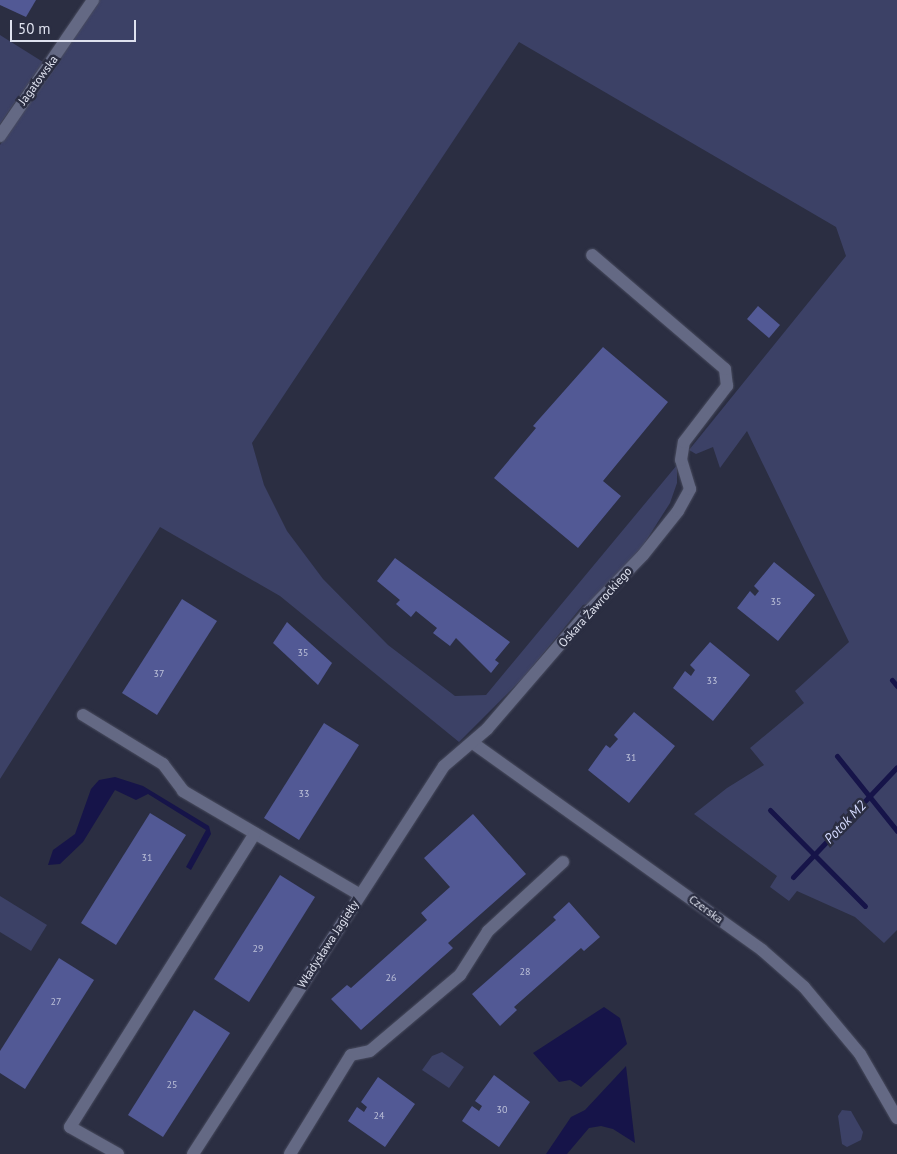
<!DOCTYPE html>
<html>
<head>
<meta charset="utf-8">
<style>
	body { margin:0 }
	#map { position:relative; width:897px; height:1154px; overflow:hidden; background:#2b2e42; font-family:"PT Sans",sans-serif }
	div>[style] { position:absolute }
	.green>* { inset:0; background:#3c4166 }
	.water>* { inset:0; background:#161449 }
	.stream>* { height:5px; margin:-2.5px; padding:0 2.5px; transform-origin:2.5px; border-radius:2.5px; background:#161449 }
	.building>* { inset:0; background:#525995 }
	.roads { filter:drop-shadow(0 0 1px #484b5e) drop-shadow(0 0 1px #484b5e) }
	.minor>* { height:12px; margin:-6px; padding:0 6px; transform-origin:6px; border-radius:6px; background:#646984 }
	span { translate:-50% -50%; white-space:nowrap; text-align:center; line-height:1.15; -webkit-text-stroke:5px #2b2e42; paint-order:stroke }
	.number-label { font-size:10px; color:#bcc0d8 }
	.number-label span { -webkit-text-stroke-width:0 }
	.street-label { font-size:12px; color:#dfe2ef }
	.water-label { font-size:14px; color:#d4dafe; font-style:italic }
	.scale { position:absolute; left:10px; top:20px; width:126px; height:22px; box-sizing:border-box; border:2px solid #dfe2ef; border-top:0; padding-left:6px; font-size:15px; line-height:18px; white-space:nowrap; color:#dfe2ef; -webkit-text-stroke:4px #2b2e42; paint-order:stroke }
</style>
</head>
<body>
<div id="map">
	<div class="green">
		<div style="clip-path:polygon(98px 0,897px 0,897px 930px,884px 943px,855px 917px,797px 891px,789px 901px,770px 887px,777px 876px,694px 814px,727px 788px,764px 765px,750px 748px,804px 703px,795px 691px,849px 642px,747px 431px,720px 468px,713px 447px,696px 454px,689px 450px,846px 256px,836px 227px,519px 42px,252px 443px,264px 485px,287px 531px,323px 579px,388px 645px,455px 696px,486px 695px,677px 465px,677px 483px,670px 503px,642px 547px,592px 603px,583px 605px,523px 678px,459px 742px,280px 596px,160px 527px,0 779px,0 145px)"></div>
		<div style="clip-path:polygon(0 35px,43px 62px,0 124px)"></div>
		<div style="clip-path:polygon(0 896px,47px 925px,31px 951px,0 932px)"></div>
		<div style="clip-path:polygon(442px 1052px,464px 1067px,449px 1088px,422px 1070px,432px 1056px)"></div>
		<div style="clip-path:polygon(842px 1110px,851px 1111px,863px 1132px,861px 1140px,847px 1147px,842px 1144px,838px 1116px)"></div>
	</div>
	<div class="water">
		<div style="clip-path:polygon(115px 777px,143px 786px,209px 826px,211px 834px,191px 870px,186px 867px,206px 830px,148px 794px,136px 800px,115px 790px,83px 842px,60px 864px,48px 865px,53px 850px,75px 834px,91px 789px,99px 780px)"></div>
		<div style="clip-path:polygon(604px 1007px,620px 1018px,627px 1044px,581px 1087px,570px 1080px,559px 1082px,533px 1053px)"></div>
		<div style="clip-path:polygon(626px 1066px,635px 1143px,613px 1129px,601px 1126px,589px 1128px,567px 1154px,546px 1154px,571px 1117px,585px 1110px)"></div>
	</div>
	<div class="stream">
		<div style="left:892px;top:680px;width:8px;rotate:50deg"></div>
		<div style="left:837px;top:756px;width:96px;rotate:51.3deg"></div>
		<div style="left:770px;top:810px;width:135px;rotate:45.3deg"></div>
		<div style="left:793px;top:877px;width:151px;rotate:-46.6deg"></div>
	</div>
	<div class="building">
		<div style="clip-path:polygon(0 0,36px 0,26px 17px,0 5px)"></div>
		<div style="clip-path:polygon(758px 306px,780px 325px,769px 338px,747px 319px)"></div>
		<div style="clip-path:polygon(603px 347px,668px 402px,603px 481px,621px 496px,578px 548px,494px 478px,536px 428px,533px 426px)"></div>
		<div style="clip-path:polygon(395px 558px,510px 642px,495px 660px,499px 663px,491px 673px,456px 638px,450px 646px,433px 633px,437px 628px,416px 611px,411px 617px,396px 604px,400px 600px,377px 581px)"></div>
		<div style="clip-path:polygon(774px 562px,815px 595px,778px 641px,737px 608px,750px 591px,755px 596px,759px 591px,754px 586px)"></div>
		<div style="clip-path:polygon(182px 599px,217px 621px,157px 715px,122px 693px)"></div>
		<div style="clip-path:polygon(287px 622px,332px 663px,318px 685px,273px 643px)"></div>
		<div style="clip-path:polygon(710px 642px,750px 675px,713px 721px,673px 688px,685px 671px,691px 676px,695px 670px,690px 665px)"></div>
		<div style="clip-path:polygon(634px 712px,675px 746px,629px 803px,588px 770px,606px 745px,610px 748px,618px 739px,614px 735px)"></div>
		<div style="clip-path:polygon(324px 723px,359px 745px,299px 840px,264px 818px)"></div>
		<div style="clip-path:polygon(150px 813px,186px 835px,116px 945px,81px 923px)"></div>
		<div style="clip-path:polygon(473px 814px,526px 874px,448px 943px,453px 948px,361px 1030px,331px 999px,347px 985px,351px 988px,427px 920px,421px 913px,450px 887px,424px 858px)"></div>
		<div style="clip-path:polygon(280px 875px,315px 897px,249px 1002px,214px 979px)"></div>
		<div style="clip-path:polygon(569px 902px,600px 937px,584px 951px,581px 948px,514px 1007px,517px 1010px,500px 1026px,472px 994px,556px 920px,553px 917px)"></div>
		<div style="clip-path:polygon(59px 958px,94px 980px,25px 1089px,0 1073px,0 1051px)"></div>
		<div style="clip-path:polygon(194px 1010px,230px 1033px,163px 1137px,128px 1115px)"></div>
		<div style="clip-path:polygon(494px 1075px,530px 1102px,499px 1147px,462px 1121px,472px 1106px,479px 1111px,482px 1106px,475px 1101px)"></div>
		<div style="clip-path:polygon(378px 1077px,415px 1104px,385px 1147px,348px 1121px,357px 1107px,364px 1112px,367px 1107px,361px 1102px)"></div>
	</div>
	<div class="roads">
		<div class="minor">
			<div style="left:0;top:136px;width:165px;rotate:-55.6deg"></div>
			<div style="left:83px;top:715px;width:94px;rotate:31.5deg"></div>
			<div style="left:163px;top:764px;width:34px;rotate:53deg"></div>
			<div style="left:183px;top:791px;width:205px;rotate:30.4deg"></div>
			<div style="left:473px;top:743px;width:355px;rotate:35.6deg"></div>
			<div style="left:762px;top:950px;width:56px;rotate:41.4deg"></div>
			<div style="left:804px;top:987px;width:87px;rotate:50.1deg"></div>
			<div style="left:860px;top:1054px;width:74px;rotate:60deg"></div>
			<div style="left:118px;top:1154px;width:55px;rotate:-150.6deg"></div>
			<div style="left:70px;top:1127px;width:347px;rotate:-57.8deg"></div>
			<div style="left:193px;top:1154px;width:462px;rotate:-57.1deg"></div>
			<div style="left:444px;top:766px;width:57px;rotate:-40.7deg"></div>
			<div style="left:487px;top:729px;width:155px;rotate:-49.2deg"></div>
			<div style="left:588px;top:612px;width:79px;rotate:-46deg"></div>
			<div style="left:643px;top:555px;width:56px;rotate:-51.5deg"></div>
			<div style="left:678px;top:511px;width:25px;rotate:-61deg"></div>
			<div style="left:690px;top:489px;width:30px;rotate:-107deg"></div>
			<div style="left:681px;top:460px;width:18px;rotate:-81deg"></div>
			<div style="left:684px;top:442px;width:71px;rotate:-52.5deg"></div>
			<div style="left:727px;top:386px;width:17px;rotate:-97deg"></div>
			<div style="left:725px;top:369px;width:175px;rotate:-139.4deg"></div>
			<div style="left:290px;top:1154px;width:116px;rotate:-58.4deg"></div>
			<div style="left:351px;top:1055px;width:19px;rotate:-12deg"></div>
			<div style="left:370px;top:1051px;width:118px;rotate:-40.2deg"></div>
			<div style="left:460px;top:975px;width:52px;rotate:-57.5deg"></div>
			<div style="left:488px;top:931px;width:102px;rotate:-42.6deg"></div>
		</div>
	</div>
	<div class="number-label">
		<span style="left:776px;top:602px">35</span>
		<span style="left:303px;top:653px">35</span>
		<span style="left:159px;top:674px">37</span>
		<span style="left:712px;top:681px">33</span>
		<span style="left:631px;top:758px">31</span>
		<span style="left:304px;top:794px">33</span>
		<span style="left:147px;top:858px">31</span>
		<span style="left:258px;top:949px">29</span>
		<span style="left:525px;top:972px">28</span>
		<span style="left:391px;top:978px">26</span>
		<span style="left:56px;top:1002px">27</span>
		<span style="left:172px;top:1085px">25</span>
		<span style="left:502px;top:1110px">30</span>
		<span style="left:379px;top:1116px">24</span>
	</div>
	<div class="street-label">
		<span style="left:38px;top:80px;rotate:-54deg">Jagatowska</span>
		<span style="left:595px;top:607px;rotate:-48deg">Oskara Żawrockiego</span>
		<span style="left:706px;top:909px;rotate:36deg">Czerska</span>
		<span style="left:328px;top:944px;rotate:-57deg">Władysława Jagiełły</span>
	</div>
	<div class="water-label">
		<span style="left:845px;top:822px;rotate:-46deg">Potok M2</span>
	</div>
	<div class="scale">50 m</div>
</div>
</body>
</html>
